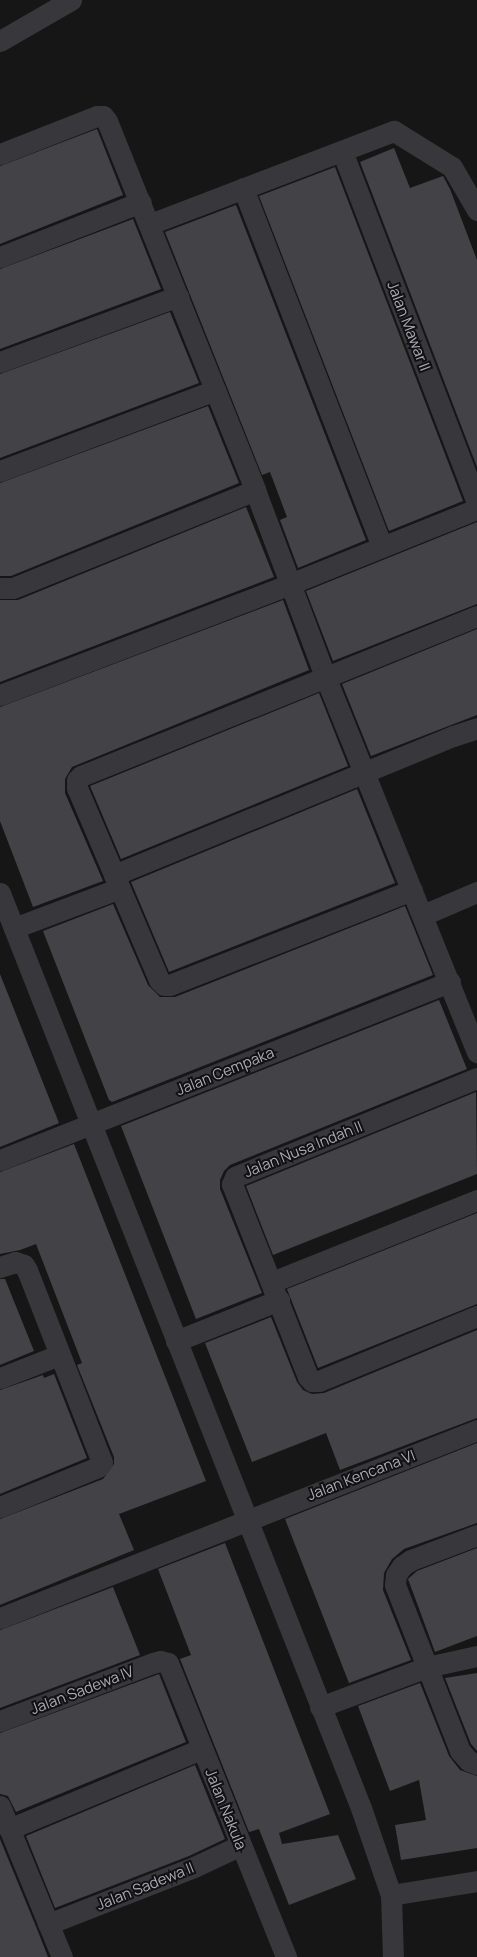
<!DOCTYPE html>
<html>
<head>
<meta charset="utf-8">
<style>
	body { margin:0 }
	#map { position:relative; width:477px; height:1957px; overflow:hidden; background:#161617; font-family:Manrope,sans-serif }
	div>[style] { position:absolute }
	.building>* { inset:0; background:#434347 }
	.minor>* { height:21px; margin:-10.5px; padding:0 10.5px; transform-origin:10.5px; border-radius:10.5px; background:#37373c }
	span { translate:-50% -50%; white-space:nowrap; text-align:center; line-height:1.15; -webkit-text-stroke:4px #111112; paint-order:stroke }
	.street-label { font-size:15px; color:#a9aab6 }
</style>
</head>
<body>
<div id="map">
	<div class="building">
		<div style="clip-path:polygon(97px 129px,123px 195px,0 244px,0 166px)"></div>
		<div style="clip-path:polygon(394px 148px,410px 188px,443px 176px,450px 189px,477px 260px,477px 467px,360px 162px)"></div>
		<div style="clip-path:polygon(335px 167px,463px 501px,389px 531px,259px 196px)"></div>
		<div style="clip-path:polygon(236px 205px,366px 540px,298px 568px,280px 520px,287px 517px,270px 472px,262px 475px,165px 232px)"></div>
		<div style="clip-path:polygon(133px 219px,161px 289px,0 349px,0 269px)"></div>
		<div style="clip-path:polygon(170px 312px,199px 383px,0 458px,0 374px)"></div>
		<div style="clip-path:polygon(208px 406px,239px 483px,11px 576px,0 576px,0 483px)"></div>
		<div style="clip-path:polygon(246px 507px,274px 577px,0 682px,0 600px,18px 600px)"></div>
		<div style="clip-path:polygon(477px 522px,477px 604px,333px 661px,306px 591px)"></div>
		<div style="clip-path:polygon(283px 600px,309px 670px,72px 767px,65px 779px,65px 793px,103px 881px,33px 907px,0 821px,0 707px)"></div>
		<div style="clip-path:polygon(477px 629px,477px 715px,371px 756px,342px 684px)"></div>
		<div style="clip-path:polygon(319px 693px,348px 766px,121px 859px,90px 786px)"></div>
		<div style="clip-path:polygon(357px 789px,395px 883px,169px 972px,131px 882px)"></div>
		<div style="clip-path:polygon(113px 904px,148px 985px,160px 997px,175px 997px,405px 906px,433px 975px,112px 1102px,109px 1100px,43px 931px)"></div>
		<div style="clip-path:polygon(0 974px,59px 1123px,0 1147px)"></div>
		<div style="clip-path:polygon(439px 1000px,467px 1069px,230px 1165px,224px 1171px,220px 1180px,220px 1189px,262px 1293px,196px 1319px,121px 1126px)"></div>
		<div style="clip-path:polygon(476px 1092px,477px 1174px,273px 1255px,246px 1186px)"></div>
		<div style="clip-path:polygon(74px 1144px,206px 1481px,119px 1514px,134px 1550px,0 1605px,0 1519px,103px 1479px,114px 1464px,114px 1457px,77px 1365px,82px 1363px,36px 1244px,20px 1250px,0 1254px,0 1172px)"></div>
		<div style="clip-path:polygon(477px 1213px,477px 1304px,318px 1368px,287px 1289px)"></div>
		<div style="clip-path:polygon(0 1279px,5px 1279px,34px 1351px,0 1365px)"></div>
		<div style="clip-path:polygon(271px 1317px,297px 1382px,303px 1390px,312px 1394px,324px 1393px,477px 1330px,477px 1418px,340px 1470px,326px 1433px,252px 1462px,205px 1343px)"></div>
		<div style="clip-path:polygon(54px 1374px,87px 1458px,0 1494px,0 1390px,43px 1375px,44px 1378px)"></div>
		<div style="clip-path:polygon(477px 1443px,477px 1523px,404px 1549px,392px 1559px,384px 1573px,383px 1590px,411px 1660px,349px 1683px,285px 1519px)"></div>
		<div style="clip-path:polygon(225px 1543px,330px 1814px,279px 1833px,282px 1844px,338px 1835px,356px 1879px,289px 1905px,259px 1829px,249px 1832px,180px 1659px,191px 1655px,158px 1569px)"></div>
		<div style="clip-path:polygon(477px 1548px,477px 1636px,435px 1652px,408px 1579px,417px 1571px)"></div>
		<div style="clip-path:polygon(113px 1587px,140px 1655px,0 1708px,0 1630px)"></div>
		<div style="clip-path:polygon(477px 1673px,477px 1751px,471px 1744px,445px 1678px)"></div>
		<div style="clip-path:polygon(159px 1674px,186px 1742px,16px 1812px,8px 1796px,0 1794px,0 1733px)"></div>
		<div style="clip-path:polygon(420px 1683px,449px 1756px,460px 1770px,477px 1776px,477px 1848px,401px 1860px,395px 1825px,426px 1820px,419px 1780px,390px 1791px,358px 1706px)"></div>
		<div style="clip-path:polygon(195px 1765px,225px 1839px,189px 1856px,55px 1908px,26px 1836px)"></div>
		<div style="clip-path:polygon(0 1839px,37px 1929px,48px 1957px,0 1957px)"></div>
	</div>
	<div class="minor">
		<div style="left:0;top:41px;width:82px;rotate:-30deg"></div>
		<div style="left:342px;top:151px;width:376px;rotate:69deg"></div>
		<div style="left:0;top:154px;width:104px;rotate:-21.4deg"></div>
		<div style="left:97px;top:116px;width:6px"></div>
		<div style="left:103px;top:116px;width:6px;rotate:51deg"></div>
		<div style="left:107px;top:121px;width:398px;rotate:68.1deg"></div>
		<div style="left:255px;top:490px;width:199px;rotate:69.4deg"></div>
		<div style="left:325px;top:676px;width:406px;rotate:68deg"></div>
		<div style="left:243px;top:188px;width:385px;rotate:68.8deg"></div>
		<div style="left:150px;top:224px;width:261px;rotate:-20.9deg"></div>
		<div style="left:394px;top:131px;width:68px;rotate:31.8deg"></div>
		<div style="left:452px;top:167px;width:50px;rotate:59.8deg"></div>
		<div style="left:0;top:257px;width:151px;rotate:-21.3deg"></div>
		<div style="left:0;top:362px;width:190px;rotate:-20.3deg"></div>
		<div style="left:0;top:471px;width:230px;rotate:-20.6deg"></div>
		<div style="left:0;top:588px;width:13px"></div>
		<div style="left:13px;top:588px;width:261px;rotate:-22deg"></div>
		<div style="left:0;top:695px;width:311px;rotate:-20.9deg"></div>
		<div style="left:290px;top:584px;width:201px;rotate:-21.9deg"></div>
		<div style="left:114px;top:875px;width:366px;rotate:-22.3deg"></div>
		<div style="left:453px;top:736px;width:25px;rotate:-18deg"></div>
		<div style="left:412px;top:890px;width:260px;rotate:158.6deg"></div>
		<div style="left:170px;top:985px;width:6px;rotate:180deg"></div>
		<div style="left:164px;top:985px;width:7px;rotate:-135deg"></div>
		<div style="left:159px;top:980px;width:209px;rotate:-113.1deg"></div>
		<div style="left:77px;top:788px;width:8px;rotate:-90deg"></div>
		<div style="left:77px;top:780px;width:6px;rotate:-45deg"></div>
		<div style="left:81px;top:776px;width:427px;rotate:-22deg"></div>
		<div style="left:0;top:893px;width:984px;rotate:68.47deg"></div>
		<div style="left:361px;top:1808px;width:92px;rotate:71deg"></div>
		<div style="left:391px;top:1895px;width:62px;rotate:88.2deg"></div>
		<div style="left:423px;top:915px;width:59px;rotate:-23.1deg"></div>
		<div style="left:14px;top:928px;width:113px;rotate:-20.7deg"></div>
		<div style="left:477px;top:1078px;width:261px;rotate:157.8deg"></div>
		<div style="left:235px;top:1177px;width:8px;rotate:113deg"></div>
		<div style="left:232px;top:1184px;width:207px;rotate:68.5deg"></div>
		<div style="left:308px;top:1377px;width:6px;rotate:45deg"></div>
		<div style="left:312px;top:1381px;width:7px"></div>
		<div style="left:319px;top:1381px;width:171px;rotate:-22.4deg"></div>
		<div style="left:0;top:1160px;width:484px;rotate:-21.6deg"></div>
		<div style="left:0;top:1267px;width:16px;rotate:-18deg"></div>
		<div style="left:15px;top:1262px;width:9px;rotate:18deg"></div>
		<div style="left:24px;top:1265px;width:6px;rotate:59deg"></div>
		<div style="left:27px;top:1270px;width:206px;rotate:68.7deg"></div>
		<div style="left:102px;top:1462px;width:6px;rotate:129deg"></div>
		<div style="left:98px;top:1467px;width:106px;rotate:157.8deg"></div>
		<div style="left:272px;top:1282px;width:221px;rotate:-21.8deg"></div>
		<div style="left:176px;top:1341px;width:111px;rotate:-21.7deg"></div>
		<div style="left:0;top:1378px;width:63px;rotate:-21.3deg"></div>
		<div style="left:477px;top:1535px;width:71px;rotate:159.3deg"></div>
		<div style="left:411px;top:1560px;width:11px;rotate:146deg"></div>
		<div style="left:402px;top:1566px;width:11px;rotate:124deg"></div>
		<div style="left:396px;top:1575px;width:10px;rotate:96deg"></div>
		<div style="left:395px;top:1585px;width:178px;rotate:68.6deg"></div>
		<div style="left:460px;top:1751px;width:13px;rotate:48deg"></div>
		<div style="left:469px;top:1761px;width:9px;rotate:21deg"></div>
		<div style="left:0;top:1618px;width:513px;rotate:-21.51deg"></div>
		<div style="left:320px;top:1707px;width:114px;rotate:-20.5deg"></div>
		<div style="left:427px;top:1667px;width:51px;rotate:-12.4deg"></div>
		<div style="left:0;top:1721px;width:164px;rotate:-20.8deg"></div>
		<div style="left:153px;top:1663px;width:7px;rotate:-16deg"></div>
		<div style="left:160px;top:1661px;width:8px;rotate:14deg"></div>
		<div style="left:168px;top:1663px;width:317px;rotate:68.1deg"></div>
		<div style="left:0;top:1806px;width:163px;rotate:67.7deg"></div>
		<div style="left:9px;top:1829px;width:208px;rotate:-22.6deg"></div>
		<div style="left:391px;top:1895px;width:87px;rotate:-9.2deg"></div>
		<div style="left:48px;top:1924px;width:157px;rotate:-21.3deg"></div>
		<div style="left:194px;top:1867px;width:52px;rotate:-25.1deg"></div>
	</div>
	<div class="street-label">
		<span style="left:409px;top:326px;rotate:69deg">Jalan Mawar II</span>
		<span style="left:225px;top:1071px;rotate:-22deg">Jalan Cempaka</span>
		<span style="left:303px;top:1149px;rotate:-22deg">Jalan Nusa Indah II</span>
		<span style="left:361px;top:1475px;rotate:-21deg">Jalan Kencana VI</span>
		<span style="left:82px;top:1690px;rotate:-21deg">Jalan Sadewa IV</span>
		<span style="left:226px;top:1809px;rotate:68deg">Jalan Nakula</span>
		<span style="left:145px;top:1886px;rotate:-22deg">Jalan Sadewa II</span>
	</div>
</div>
</body>
</html>
